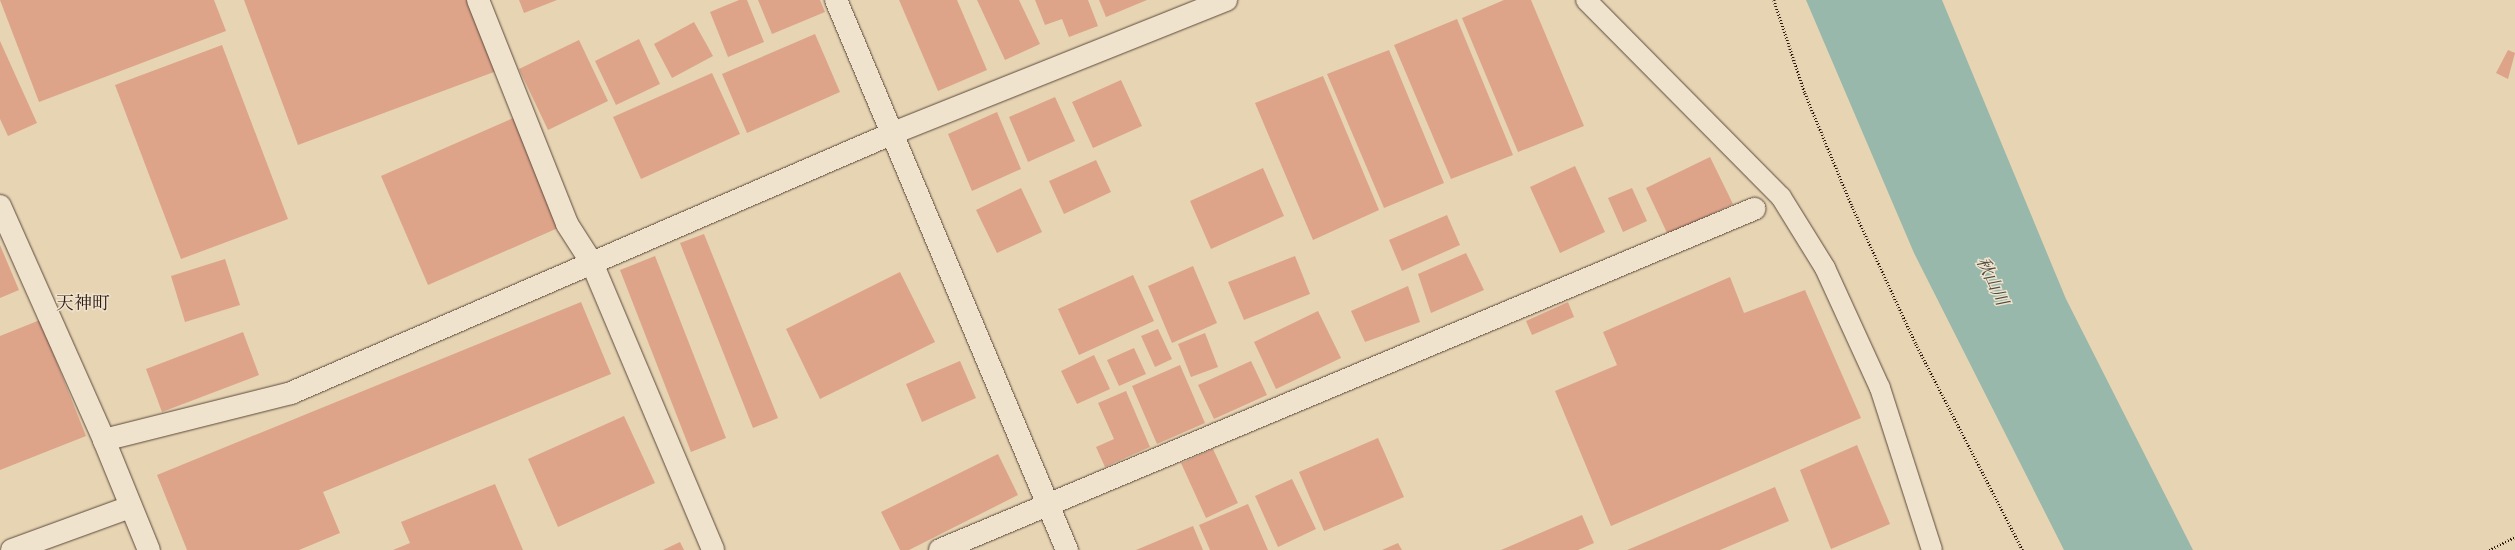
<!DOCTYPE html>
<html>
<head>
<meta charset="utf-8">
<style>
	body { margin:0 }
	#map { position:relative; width:2515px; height:550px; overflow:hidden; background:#e7d4b3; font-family:"Gentium Book Plus","Noto Serif JP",serif }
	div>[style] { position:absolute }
	.water>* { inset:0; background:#97b8aa }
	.building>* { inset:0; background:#dda48a }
	.path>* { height:2.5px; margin-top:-1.25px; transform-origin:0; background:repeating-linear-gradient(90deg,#2d1b13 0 1px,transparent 0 3px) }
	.roads { filter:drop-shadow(0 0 1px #5c493b) drop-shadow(0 0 1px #5c493b) }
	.lane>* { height:20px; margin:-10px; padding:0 10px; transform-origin:10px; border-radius:10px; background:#efe3ce }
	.street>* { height:22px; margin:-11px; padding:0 11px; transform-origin:11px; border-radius:11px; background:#efe3ce }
	.secondary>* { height:22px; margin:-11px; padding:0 11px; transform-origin:11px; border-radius:11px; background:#efe3ce }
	span { translate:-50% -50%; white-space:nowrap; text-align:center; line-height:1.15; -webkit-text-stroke:3px #efe3ce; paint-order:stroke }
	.water-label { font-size:17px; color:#4d4a40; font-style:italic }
	.quarter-label { font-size:18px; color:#2d1b13 }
</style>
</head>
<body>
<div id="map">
	<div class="water">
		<div style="clip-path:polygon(1806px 0,1942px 0,2066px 299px,2193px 550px,2064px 550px,1914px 253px)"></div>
	</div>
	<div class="building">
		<div style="clip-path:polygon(0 0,214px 0,226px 31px,39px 102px)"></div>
		<div style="clip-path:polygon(244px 0,476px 0,502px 69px,298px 145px)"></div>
		<div style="clip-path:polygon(519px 0,557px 0,524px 13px)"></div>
		<div style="clip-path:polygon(739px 0,747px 0,764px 42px,728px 57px,710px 12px)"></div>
		<div style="clip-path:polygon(758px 0,820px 0,825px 12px,772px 34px)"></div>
		<div style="clip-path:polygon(899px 0,957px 0,987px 70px,938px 91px)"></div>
		<div style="clip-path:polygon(977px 0,1019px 0,1040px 44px,1005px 60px)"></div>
		<div style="clip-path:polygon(1035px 0,1088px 0,1098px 26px,1069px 37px,1062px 19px,1045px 25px)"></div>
		<div style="clip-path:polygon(1099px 0,1147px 0,1106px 17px)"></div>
		<div style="clip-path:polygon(1504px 0,1531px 0,1584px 126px,1518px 152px,1462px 18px)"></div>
		<div style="clip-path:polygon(1457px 19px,1513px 155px,1451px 179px,1394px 45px)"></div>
		<div style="clip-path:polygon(694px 22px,713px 56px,672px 78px,654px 44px)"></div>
		<div style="clip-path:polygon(815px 34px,840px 92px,747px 133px,722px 74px)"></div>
		<div style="clip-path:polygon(639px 39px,660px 84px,616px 105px,595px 61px)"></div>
		<div style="clip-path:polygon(579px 40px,608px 101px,548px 130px,519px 69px)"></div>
		<div style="clip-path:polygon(0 41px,37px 123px,8px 136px,0 119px)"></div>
		<div style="clip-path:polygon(222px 45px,288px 219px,181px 259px,115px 85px)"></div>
		<div style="clip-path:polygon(1389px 50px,1444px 183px,1384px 208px,1327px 74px)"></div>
		<div style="clip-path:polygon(2508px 50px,2515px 53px,2508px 79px,2496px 73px)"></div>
		<div style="clip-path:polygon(712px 73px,740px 134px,641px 179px,613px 117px)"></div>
		<div style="clip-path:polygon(1323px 76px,1379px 210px,1313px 240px,1255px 103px)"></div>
		<div style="clip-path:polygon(1121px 80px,1142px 126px,1093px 148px,1072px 102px)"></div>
		<div style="clip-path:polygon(1055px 97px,1075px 141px,1028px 162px,1009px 117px)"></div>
		<div style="clip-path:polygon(997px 112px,1021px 169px,972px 191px,948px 134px)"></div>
		<div style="clip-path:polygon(520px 115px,567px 224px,428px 285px,381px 176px)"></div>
		<div style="clip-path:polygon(1710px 157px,1733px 204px,1668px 235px,1646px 188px)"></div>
		<div style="clip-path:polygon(1096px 160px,1111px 192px,1064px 214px,1049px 181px)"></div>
		<div style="clip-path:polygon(1575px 166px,1605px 232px,1560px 253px,1530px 187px)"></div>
		<div style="clip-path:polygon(1263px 168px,1284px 216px,1211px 249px,1190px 201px)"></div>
		<div style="clip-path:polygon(1021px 188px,1042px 232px,997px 253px,976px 210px)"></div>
		<div style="clip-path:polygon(1632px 188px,1647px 221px,1623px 232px,1608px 198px)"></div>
		<div style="clip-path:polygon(1447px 215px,1460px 245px,1402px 271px,1389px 240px)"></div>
		<div style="clip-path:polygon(704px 234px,778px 418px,753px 428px,680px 243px)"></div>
		<div style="clip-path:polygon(0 245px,19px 290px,0 298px)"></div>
		<div style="clip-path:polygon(1466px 253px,1484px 290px,1431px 313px,1418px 274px)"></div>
		<div style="clip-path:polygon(655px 256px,726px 438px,691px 452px,620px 270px)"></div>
		<div style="clip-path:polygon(1295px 256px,1310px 294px,1244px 320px,1228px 282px)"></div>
		<div style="clip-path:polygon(225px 259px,240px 305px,185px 322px,171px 276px)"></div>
		<div style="clip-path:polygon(1193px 266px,1217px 323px,1172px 343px,1148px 286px)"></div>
		<div style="clip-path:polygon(900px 272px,935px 342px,820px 399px,786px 329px)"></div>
		<div style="clip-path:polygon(1133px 275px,1154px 321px,1079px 355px,1058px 309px)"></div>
		<div style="clip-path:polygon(1730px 277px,1744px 313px,1805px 290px,1861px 418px,1611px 526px,1555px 391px,1617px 365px,1603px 332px)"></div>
		<div style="clip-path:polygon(1408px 286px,1420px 322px,1365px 342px,1351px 311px)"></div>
		<div style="clip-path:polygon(581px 302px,611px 374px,323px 492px,340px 533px,299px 550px,187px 550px,157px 475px)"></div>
		<div style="clip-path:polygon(1568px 302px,1574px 317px,1532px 335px,1526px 321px)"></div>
		<div style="clip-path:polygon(1318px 311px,1341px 358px,1276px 389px,1254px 342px)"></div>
		<div style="clip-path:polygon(40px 320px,86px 436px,0 470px,0 336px)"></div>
		<div style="clip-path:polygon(1158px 329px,1172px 359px,1155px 367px,1141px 336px)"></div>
		<div style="clip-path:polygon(243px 332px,259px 375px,162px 412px,146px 369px)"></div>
		<div style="clip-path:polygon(1205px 333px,1218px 367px,1191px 377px,1178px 344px)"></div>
		<div style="clip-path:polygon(1134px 348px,1146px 374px,1119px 386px,1107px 360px)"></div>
		<div style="clip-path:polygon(1094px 355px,1110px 389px,1077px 404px,1061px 371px)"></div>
		<div style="clip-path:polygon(960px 361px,976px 398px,922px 422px,906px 384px)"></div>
		<div style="clip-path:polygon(1251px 361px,1267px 395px,1214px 419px,1198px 385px)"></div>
		<div style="clip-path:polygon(1180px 365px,1205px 423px,1157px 444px,1132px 386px)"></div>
		<div style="clip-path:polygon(1126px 391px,1150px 447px,1105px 467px,1096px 447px,1114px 439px,1098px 403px)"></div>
		<div style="clip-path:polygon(624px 416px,655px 483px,558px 527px,528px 459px)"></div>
		<div style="clip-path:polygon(1378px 438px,1404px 497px,1324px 531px,1299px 472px)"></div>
		<div style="clip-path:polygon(1857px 445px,1890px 524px,1831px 549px,1800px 470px)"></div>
		<div style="clip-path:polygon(1213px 449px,1238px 503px,1206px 518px,1181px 463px)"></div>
		<div style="clip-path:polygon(998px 454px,1018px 495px,909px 550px,900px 550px,881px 512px)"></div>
		<div style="clip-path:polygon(1292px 479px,1316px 529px,1278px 547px,1255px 496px)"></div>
		<div style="clip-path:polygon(495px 484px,523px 550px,393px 550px,410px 543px,401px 522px)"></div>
		<div style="clip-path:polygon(1775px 487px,1789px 521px,1720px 550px,1627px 550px)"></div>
		<div style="clip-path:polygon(1248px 504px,1268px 550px,1210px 550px,1199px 525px)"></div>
		<div style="clip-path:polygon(1582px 515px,1594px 543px,1578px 550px,1501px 550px)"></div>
		<div style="clip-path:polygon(1193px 526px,1203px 550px,1136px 550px)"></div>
		<div style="clip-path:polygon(680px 542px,684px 550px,663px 550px)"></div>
		<div style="clip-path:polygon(1398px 543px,1402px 550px,1382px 550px)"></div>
	</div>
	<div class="path">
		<div style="left:1774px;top:0;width:98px;rotate:71.6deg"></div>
		<div style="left:1805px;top:93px;width:122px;rotate:67.4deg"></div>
		<div style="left:1852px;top:206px;width:152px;rotate:65.1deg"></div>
		<div style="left:1916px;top:344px;width:232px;rotate:62.6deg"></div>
		<div style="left:2489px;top:550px;width:29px;rotate:-27deg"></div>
	</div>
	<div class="roads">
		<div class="lane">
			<div style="left:1586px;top:0;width:277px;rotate:45.3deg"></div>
			<div style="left:1781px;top:197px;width:84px;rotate:58.2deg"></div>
			<div style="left:1825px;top:268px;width:132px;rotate:65.4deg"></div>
			<div style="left:1880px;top:388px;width:170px;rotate:72.2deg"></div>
		</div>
		<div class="street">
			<div style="left:478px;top:0;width:241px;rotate:68.3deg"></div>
			<div style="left:567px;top:224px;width:46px;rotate:57.3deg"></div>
			<div style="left:592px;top:263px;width:311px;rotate:67.1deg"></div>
			<div style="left:0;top:206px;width:256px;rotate:66deg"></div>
			<div style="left:104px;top:440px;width:119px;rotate:67.8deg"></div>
			<div style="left:104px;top:440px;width:193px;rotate:-14.1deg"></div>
			<div style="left:291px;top:393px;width:654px;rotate:-23.35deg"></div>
			<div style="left:891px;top:134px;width:361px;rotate:-21.8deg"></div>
			<div style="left:12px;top:550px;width:126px;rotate:-20deg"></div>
			<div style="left:940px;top:550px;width:883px;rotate:-22.73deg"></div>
		</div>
		<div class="secondary">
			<div style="left:836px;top:0;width:597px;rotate:67.22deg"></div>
		</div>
	</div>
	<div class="water-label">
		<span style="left:1993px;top:281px;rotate:65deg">秋山川</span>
	</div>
	<div class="quarter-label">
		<span style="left:83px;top:303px">天神町</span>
	</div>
</div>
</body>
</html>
